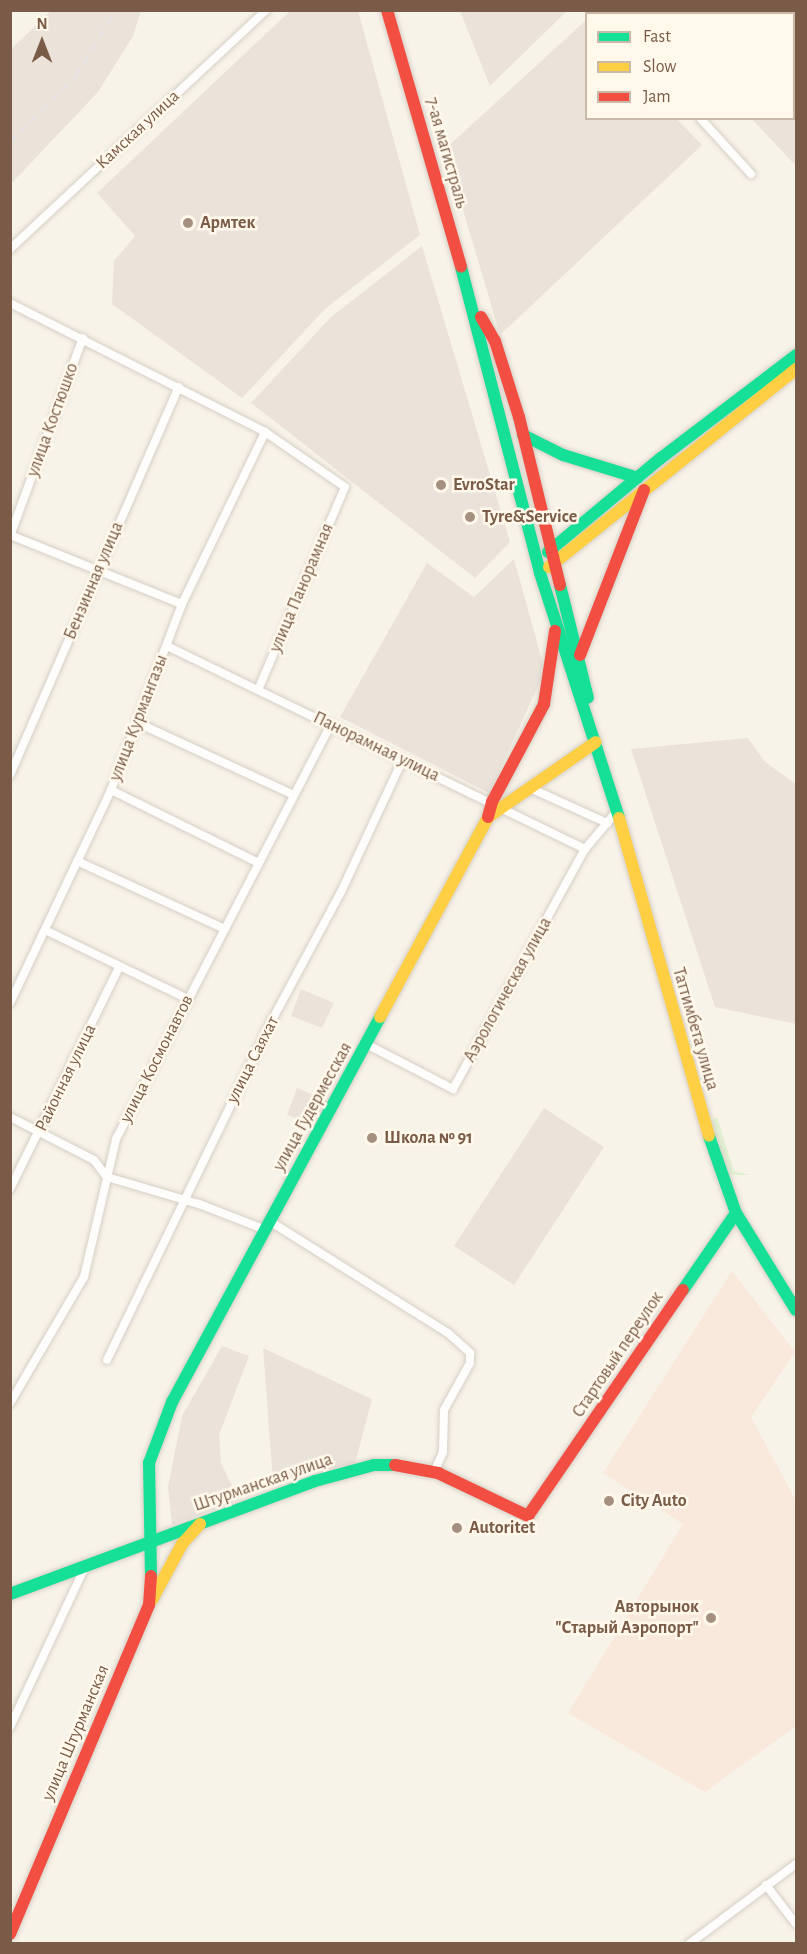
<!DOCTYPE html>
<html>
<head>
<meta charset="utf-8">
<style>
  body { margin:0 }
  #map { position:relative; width:807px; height:1954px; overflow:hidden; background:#f8f3e9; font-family:"Alegreya Sans",sans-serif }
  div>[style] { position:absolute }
  .commercial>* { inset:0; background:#f9e8dc }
  .industrial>* { inset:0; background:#ebe3da }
  .green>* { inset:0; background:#e2f0d2 }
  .roads { filter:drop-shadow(0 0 2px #d6cfc6) drop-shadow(0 0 2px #d6cfc6) }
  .street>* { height:8px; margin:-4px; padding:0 4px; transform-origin:4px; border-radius:4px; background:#fefdfc }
  .fast>* { height:12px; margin:-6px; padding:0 6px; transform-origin:6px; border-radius:6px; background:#16e098 }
  .slow>* { height:12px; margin:-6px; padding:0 6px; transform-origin:6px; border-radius:6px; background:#ffcf43 }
  .jam>* { height:12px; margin:-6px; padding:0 6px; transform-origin:6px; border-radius:6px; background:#f24e42 }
  .rail>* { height:2px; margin-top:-1px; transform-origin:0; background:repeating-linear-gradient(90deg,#e5e1e5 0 9px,transparent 0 15px) }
  .dots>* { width:16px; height:16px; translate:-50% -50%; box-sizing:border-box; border:3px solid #fff8eb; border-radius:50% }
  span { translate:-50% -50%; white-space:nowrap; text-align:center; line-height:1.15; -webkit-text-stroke:5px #fff8eb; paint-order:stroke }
  .street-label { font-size:18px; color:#795b47 }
  .poi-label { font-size:18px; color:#795b47; font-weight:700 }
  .left { translate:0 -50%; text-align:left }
  .right { translate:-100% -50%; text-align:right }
  .frame { position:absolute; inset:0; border:12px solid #795b47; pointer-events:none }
  .legend { position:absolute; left:585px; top:12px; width:210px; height:108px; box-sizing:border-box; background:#fff8eb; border:2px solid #c9b9a9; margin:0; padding:8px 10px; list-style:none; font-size:18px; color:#795b47 }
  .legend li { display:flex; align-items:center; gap:12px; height:30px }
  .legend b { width:30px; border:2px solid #c9b9a9 }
  .north { position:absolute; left:12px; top:12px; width:60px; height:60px; -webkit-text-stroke:4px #fff8eb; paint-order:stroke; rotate:0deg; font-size:16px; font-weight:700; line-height:24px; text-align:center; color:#795b47 }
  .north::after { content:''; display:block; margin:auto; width:21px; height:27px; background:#795b47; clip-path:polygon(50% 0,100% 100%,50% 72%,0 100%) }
</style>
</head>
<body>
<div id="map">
  <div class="commercial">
    <i style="clip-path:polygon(732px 1271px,795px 1352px,751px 1417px,796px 1501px,796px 1726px,705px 1792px,568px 1713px,683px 1524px,603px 1473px)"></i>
  </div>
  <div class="industrial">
    <i style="clip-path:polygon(778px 10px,796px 11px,796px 166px,752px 119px,794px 118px,794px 14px,774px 13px)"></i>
    <i style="clip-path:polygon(51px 11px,141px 11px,133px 36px,98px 92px,11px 184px,11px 49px)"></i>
    <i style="clip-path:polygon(290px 11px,358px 11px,420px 235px,325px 309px,242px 398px,112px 304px,114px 261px,135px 236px,97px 193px)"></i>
    <i style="clip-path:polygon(460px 11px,460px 10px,567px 11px,490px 86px)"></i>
    <i style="clip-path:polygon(585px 21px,586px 118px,677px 119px,702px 145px,500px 335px,445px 149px)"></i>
    <i style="clip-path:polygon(422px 246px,510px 542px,475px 578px,251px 403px,331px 317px)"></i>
    <i style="clip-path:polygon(514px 559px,545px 671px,489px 793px,340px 717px,427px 563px,474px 597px)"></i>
    <i style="clip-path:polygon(748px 738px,765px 762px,796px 784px,796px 1024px,715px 1007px,631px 749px)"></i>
    <i style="clip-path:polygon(301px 989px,334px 1003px,322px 1028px,291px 1016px)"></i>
    <i style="clip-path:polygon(297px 1088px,331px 1102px,318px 1127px,287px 1115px)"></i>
    <i style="clip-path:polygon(544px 1108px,604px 1147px,514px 1285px,454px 1246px)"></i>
    <i style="clip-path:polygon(222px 1346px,249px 1356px,219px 1435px,221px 1463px,239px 1500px,172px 1525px,168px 1487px,182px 1416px)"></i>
    <i style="clip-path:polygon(263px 1348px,372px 1399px,355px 1464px,273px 1483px)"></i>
  </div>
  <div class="green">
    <i style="clip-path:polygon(717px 1117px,734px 1171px,750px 1175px,729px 1175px,711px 1120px)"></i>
  </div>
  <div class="roads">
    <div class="street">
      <i style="left:598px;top:10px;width:5px;rotate:53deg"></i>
      <i style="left:700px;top:118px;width:76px;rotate:47.7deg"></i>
      <i style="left:10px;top:249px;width:350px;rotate:-43deg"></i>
      <i style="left:10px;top:303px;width:286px;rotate:26.8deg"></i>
      <i style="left:265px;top:432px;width:97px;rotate:34.5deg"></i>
      <i style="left:345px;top:487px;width:221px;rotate:113.2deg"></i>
      <i style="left:10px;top:535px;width:185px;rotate:21.9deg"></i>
      <i style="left:10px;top:536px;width:211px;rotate:-69.8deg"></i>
      <i style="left:167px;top:646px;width:465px;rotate:25.9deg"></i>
      <i style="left:138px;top:723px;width:172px;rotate:24.8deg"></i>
      <i style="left:10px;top:775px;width:423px;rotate:-66.5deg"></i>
      <i style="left:530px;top:788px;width:85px;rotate:24.4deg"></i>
      <i style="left:111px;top:790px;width:165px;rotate:26.3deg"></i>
      <i style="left:77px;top:861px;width:163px;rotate:24.7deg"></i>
      <i style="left:45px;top:930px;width:159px;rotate:25.8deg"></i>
      <i style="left:10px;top:1003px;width:236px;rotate:-64.6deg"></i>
      <i style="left:111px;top:790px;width:199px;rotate:-69.1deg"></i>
      <i style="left:182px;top:604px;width:191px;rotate:-64.2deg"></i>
      <i style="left:368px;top:1045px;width:96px;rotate:27.4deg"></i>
      <i style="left:453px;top:1089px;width:274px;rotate:-61.2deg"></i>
      <i style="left:585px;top:849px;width:50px;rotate:-49.9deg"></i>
      <i style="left:10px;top:1117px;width:94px;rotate:27.1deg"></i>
      <i style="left:94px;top:1160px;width:21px;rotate:53deg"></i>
      <i style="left:107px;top:1177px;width:96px;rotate:16.4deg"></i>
      <i style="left:199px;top:1204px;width:72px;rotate:21.2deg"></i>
      <i style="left:10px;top:1189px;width:247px;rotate:-63.8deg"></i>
      <i style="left:271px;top:1222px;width:209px;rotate:32.1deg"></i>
      <i style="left:448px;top:1333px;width:30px;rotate:42deg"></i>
      <i style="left:470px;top:1353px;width:10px;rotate:90deg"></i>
      <i style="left:470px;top:1363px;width:54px;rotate:119deg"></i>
      <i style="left:444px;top:1410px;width:42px;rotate:91.4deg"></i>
      <i style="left:443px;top:1452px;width:22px;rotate:114deg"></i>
      <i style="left:107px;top:1360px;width:378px;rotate:-64.1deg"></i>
      <i style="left:272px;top:1020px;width:145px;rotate:-61.7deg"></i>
      <i style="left:341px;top:892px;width:145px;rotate:-65deg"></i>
      <i style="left:10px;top:1403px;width:146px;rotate:-59.6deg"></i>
      <i style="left:84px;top:1277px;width:142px;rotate:-76.9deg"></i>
      <i style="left:116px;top:1139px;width:466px;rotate:-62.6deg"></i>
      <i style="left:10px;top:1727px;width:177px;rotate:-64.9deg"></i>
      <i style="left:766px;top:1885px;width:49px;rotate:52.4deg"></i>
      <i style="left:689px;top:1944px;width:134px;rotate:-36.8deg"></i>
    </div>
    <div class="fast">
      <i style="left:461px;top:267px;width:316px;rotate:75.5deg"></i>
      <i style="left:540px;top:573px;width:257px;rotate:72.1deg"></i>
      <i style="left:523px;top:435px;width:45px;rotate:26.6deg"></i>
      <i style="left:563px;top:455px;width:78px;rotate:17deg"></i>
      <i style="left:548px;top:552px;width:147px;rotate:-39.8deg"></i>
      <i style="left:661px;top:458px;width:170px;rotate:-37.3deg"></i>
      <i style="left:560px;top:585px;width:116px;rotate:76.1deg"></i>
      <i style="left:709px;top:1136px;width:82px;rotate:70.7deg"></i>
      <i style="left:736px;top:1213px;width:114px;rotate:58.3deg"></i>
      <i style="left:683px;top:1290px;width:93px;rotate:-55.5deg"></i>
      <i style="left:151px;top:1576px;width:113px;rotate:-91deg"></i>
      <i style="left:149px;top:1463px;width:65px;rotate:-69.3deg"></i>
      <i style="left:172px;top:1402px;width:438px;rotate:-61.6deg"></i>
      <i style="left:10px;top:1594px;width:325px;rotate:-20.3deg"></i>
      <i style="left:315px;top:1481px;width:61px;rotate:-15.2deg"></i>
      <i style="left:374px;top:1465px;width:21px"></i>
    </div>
    <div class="slow">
      <i style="left:549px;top:567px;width:317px;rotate:-38.7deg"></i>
      <i style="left:619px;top:818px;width:330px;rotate:74.2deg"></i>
      <i style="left:380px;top:1017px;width:227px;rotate:-61.6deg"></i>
      <i style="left:488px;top:817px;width:131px;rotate:-34.8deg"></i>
      <i style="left:152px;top:1600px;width:64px;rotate:-61.8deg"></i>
      <i style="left:182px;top:1544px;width:27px;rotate:-48deg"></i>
    </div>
    <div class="jam">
      <i style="left:387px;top:10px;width:267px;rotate:73.9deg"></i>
      <i style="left:481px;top:317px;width:28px;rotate:60deg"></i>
      <i style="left:495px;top:341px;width:80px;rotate:72.5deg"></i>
      <i style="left:519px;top:417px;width:173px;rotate:76.3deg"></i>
      <i style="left:580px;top:655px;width:177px;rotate:-68.8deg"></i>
      <i style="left:488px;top:817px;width:16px;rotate:-75deg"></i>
      <i style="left:492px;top:802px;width:111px;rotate:-62deg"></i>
      <i style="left:544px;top:704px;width:74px;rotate:-81.4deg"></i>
      <i style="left:395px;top:1465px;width:44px;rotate:10.5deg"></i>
      <i style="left:438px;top:1473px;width:100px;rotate:25.5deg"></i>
      <i style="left:528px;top:1516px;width:274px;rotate:-55.6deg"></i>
      <i style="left:10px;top:1934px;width:357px;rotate:-67.1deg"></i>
      <i style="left:149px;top:1605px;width:29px;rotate:-86deg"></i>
    </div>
  </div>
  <div class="rail">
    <i style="left:10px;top:143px;width:94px;rotate:-45.4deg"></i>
    <i style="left:76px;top:76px;width:77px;rotate:-58.8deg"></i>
  </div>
  <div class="dots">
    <i style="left:188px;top:223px;background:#a59080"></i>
    <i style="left:441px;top:485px;background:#a59080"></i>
    <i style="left:470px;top:517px;background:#a59080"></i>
    <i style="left:372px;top:1138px;background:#a59080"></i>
    <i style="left:609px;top:1501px;background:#a59080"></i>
    <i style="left:457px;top:1528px;background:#a59080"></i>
    <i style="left:711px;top:1618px;background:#a59080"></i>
  </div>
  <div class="street-label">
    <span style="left:138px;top:130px;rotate:-43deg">Камская улица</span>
    <span style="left:446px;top:153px;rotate:74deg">7-ая магистраль</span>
    <span style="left:53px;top:420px;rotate:-70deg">улица Костюшко</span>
    <span style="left:94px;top:581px;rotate:-67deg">Бензинная улица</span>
    <span style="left:302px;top:588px;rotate:-67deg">улица Панорамная</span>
    <span style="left:139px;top:718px;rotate:-69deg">улица Курмангазы</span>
    <span style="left:376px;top:747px;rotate:26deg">Панорамная улица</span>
    <span style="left:508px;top:990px;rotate:-61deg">Аэрологическая улица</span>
    <span style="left:695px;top:1029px;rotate:74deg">Таттимбета улица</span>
    <span style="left:157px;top:1059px;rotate:-63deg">улица Космонавтов</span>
    <span style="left:253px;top:1060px;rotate:-63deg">улица Саяхат</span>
    <span style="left:66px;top:1078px;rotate:-64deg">Районная улица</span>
    <span style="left:313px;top:1107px;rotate:-61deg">улица Гудермесская</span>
    <span style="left:618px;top:1355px;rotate:-56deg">Стартовый переулок</span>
    <span style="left:263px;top:1483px;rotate:-19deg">Штурманская улица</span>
    <span style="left:76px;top:1733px;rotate:-67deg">улица Штурманская</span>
  </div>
  <div class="poi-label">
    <span class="left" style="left:200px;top:223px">Армтек</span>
    <span class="left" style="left:453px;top:485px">EvroStar</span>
    <span class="left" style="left:482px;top:517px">Tyre&amp;Service</span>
    <span class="left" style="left:384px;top:1138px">Школа № 91</span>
    <span class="left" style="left:621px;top:1501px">City Auto</span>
    <span class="left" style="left:469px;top:1528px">Autoritet</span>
    <span class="right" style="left:699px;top:1618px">Авторынок<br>"Старый Аэропорт"</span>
  </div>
  <div class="frame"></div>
  <ul class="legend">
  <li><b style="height:8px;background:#16e098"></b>Fast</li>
  <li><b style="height:8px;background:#ffcf43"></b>Slow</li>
  <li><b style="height:8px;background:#f24e42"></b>Jam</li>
  </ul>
  <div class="north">N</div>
</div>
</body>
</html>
